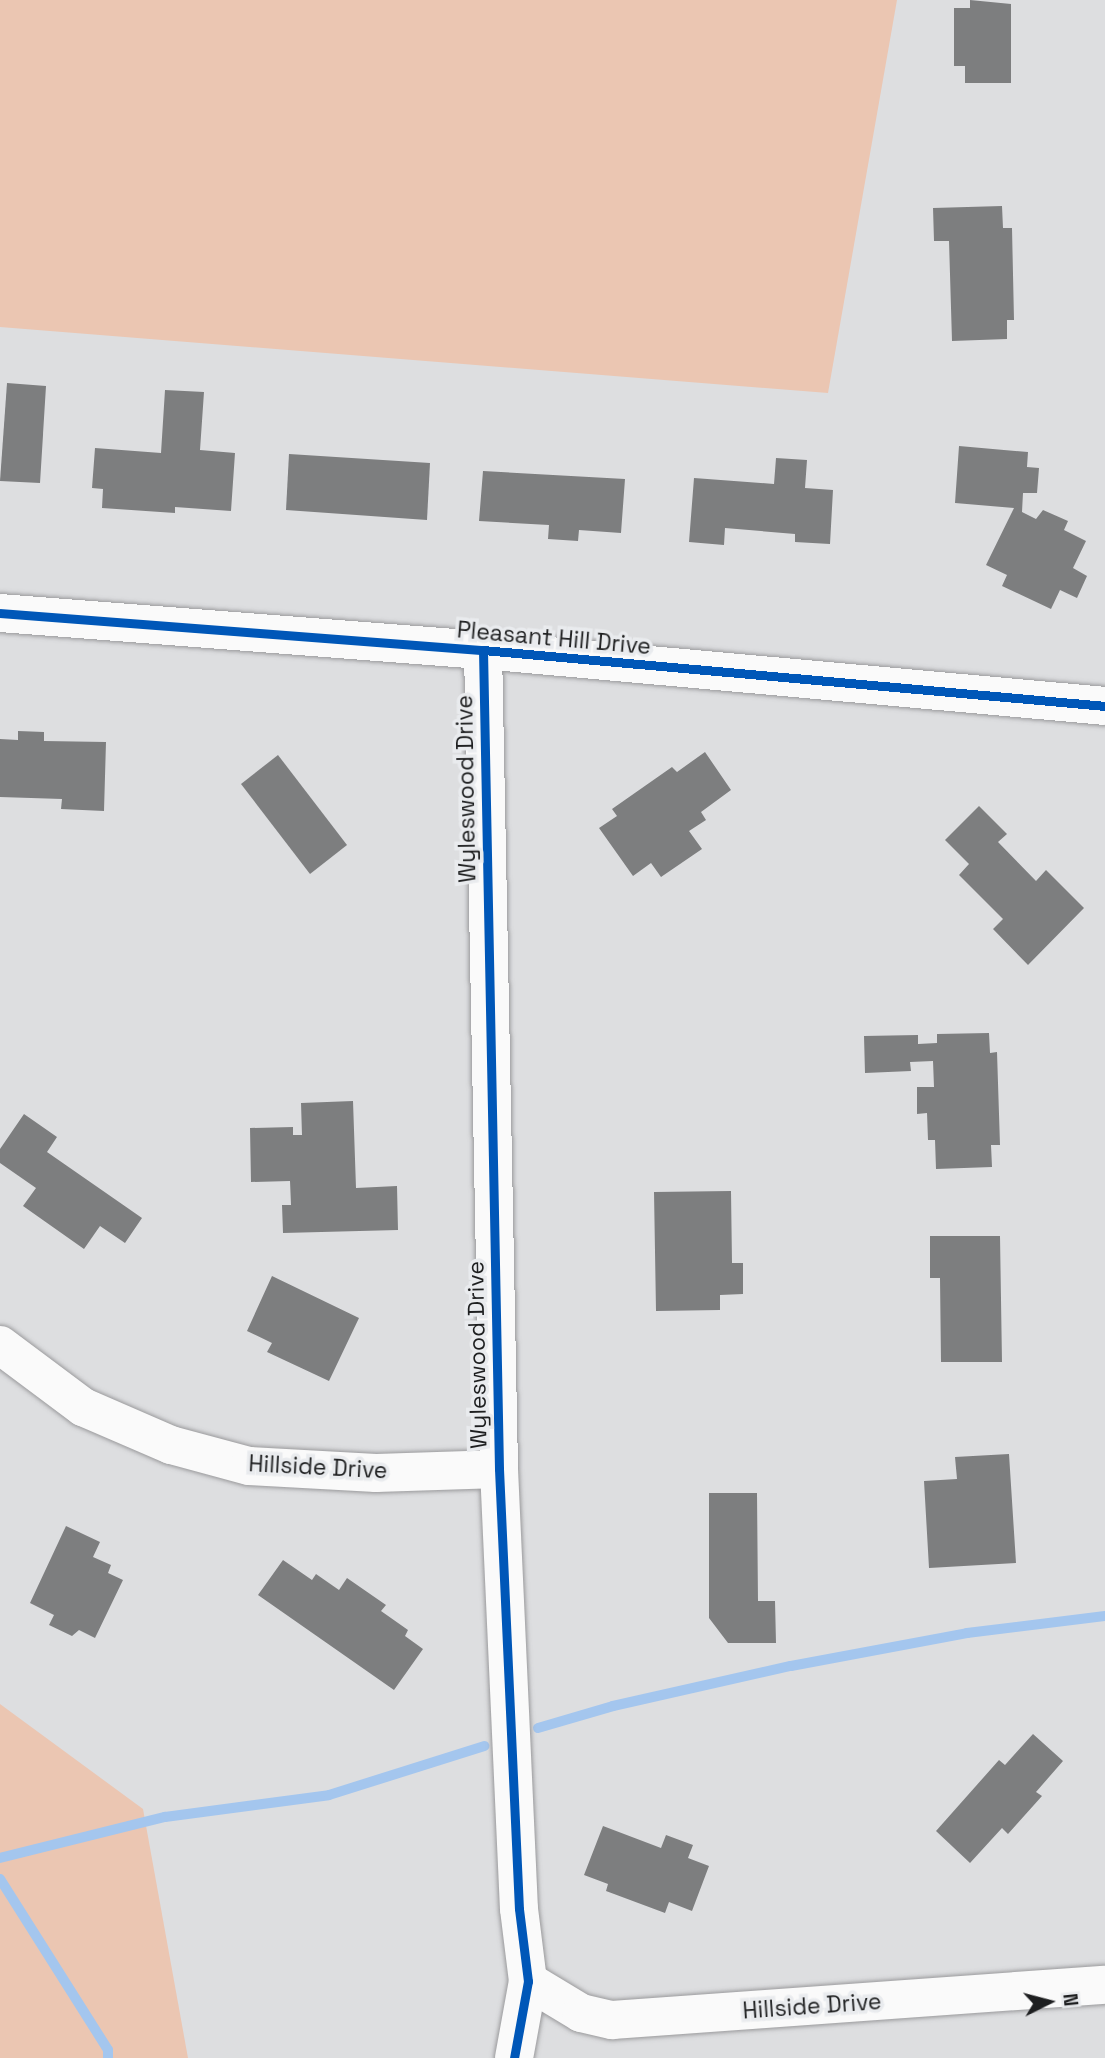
<!DOCTYPE html>
<html>
<head>
<meta charset="utf-8">
<style>
  body { margin:0 }
  #map { position:relative; width:1105px; height:2058px; overflow:hidden; background:#dddee0; font-family:"Space Grotesk",sans-serif }
  div>[style] { position:absolute }
  .green>* { inset:0; background:#ebc6b2 }
  .stream>* { height:10px; margin:-5px; padding:0 5px; transform-origin:5px; border-radius:5px; background:#a4c6ee }
  .building>* { inset:0; background:#7d7e7f }
  .roads { filter:drop-shadow(0 0 2px #9a9a9c) drop-shadow(0 0 2px #9a9a9c) }
  .minor>* { height:38px; margin:-19px; padding:0 19px; transform-origin:19px; border-radius:19px; background:#fafafa }
  .cycleway>* { height:9px; margin:-4.5px; padding:0 4.5px; transform-origin:4.5px; border-radius:4.5px; background:#0057b8 }
  span { translate:-50% -50%; white-space:nowrap; text-align:center; line-height:1.15; -webkit-text-stroke:7px #e9ebee; paint-order:stroke }
  .street-label { font-size:23px; color:#1e1f20 }
  .north { position:absolute; left:1014px; top:1967px; width:70px; height:70px; -webkit-text-stroke:5px #e9ebee; paint-order:stroke; rotate:84deg; font-size:19px; font-weight:700; line-height:28px; text-align:center; color:#1e1f20 }
  .north::after { content:''; display:block; margin:auto; width:24px; height:32px; background:#1e1f20; clip-path:polygon(50% 0,100% 100%,50% 72%,0 100%) }
</style>
</head>
<body>
<div id="map">
  <div class="green">
    <i style="clip-path:polygon(0 0,897px 0,828px 393px,0 327px)"></i>
    <i style="clip-path:polygon(0 1704px,143px 1809px,188px 2058px,0 2058px)"></i>
  </div>
  <div class="stream">
    <i style="left:538px;top:1728px;width:78px;rotate:-16.3deg"></i>
    <i style="left:613px;top:1706px;width:182px;rotate:-12.7deg"></i>
    <i style="left:791px;top:1666px;width:179px;rotate:-10.6deg"></i>
    <i style="left:967px;top:1633px;width:139px;rotate:-7deg"></i>
    <i style="left:0;top:1858px;width:170px;rotate:-14deg"></i>
    <i style="left:165px;top:1817px;width:165px;rotate:-7.6deg"></i>
    <i style="left:329px;top:1795px;width:163px;rotate:-17.5deg"></i>
    <i style="left:0;top:1879px;width:202px;rotate:57.7deg"></i>
    <i style="left:108px;top:2050px;width:8px;rotate:90deg"></i>
  </div>
  <div class="building">
    <i style="clip-path:polygon(970px 0,1011px 4px,1011px 83px,965px 83px,965px 66px,954px 66px,954px 8px,970px 8px)"></i>
    <i style="clip-path:polygon(1002px 206px,1003px 228px,1012px 228px,1014px 320px,1007px 320px,1007px 339px,952px 341px,949px 241px,934px 241px,933px 208px)"></i>
    <i style="clip-path:polygon(7px 383px,46px 386px,40px 483px,0 481px)"></i>
    <i style="clip-path:polygon(165px 390px,204px 392px,200px 450px,235px 453px,231px 511px,175px 507px,175px 513px,102px 508px,103px 489px,92px 488px,95px 448px,161px 453px)"></i>
    <i style="clip-path:polygon(959px 446px,1028px 452px,1027px 467px,1039px 468px,1037px 493px,1023px 493px,1022px 512px,1036px 519px,1043px 510px,1068px 521px,1064px 530px,1086px 541px,1073px 568px,1087px 576px,1077px 598px,1060px 590px,1051px 609px,1002px 586px,1007px 575px,986px 565px,1014px 508px,955px 503px)"></i>
    <i style="clip-path:polygon(289px 454px,430px 463px,427px 520px,286px 510px)"></i>
    <i style="clip-path:polygon(776px 458px,807px 460px,805px 488px,833px 490px,830px 544px,795px 542px,795px 534px,725px 528px,724px 545px,689px 542px,694px 478px,774px 484px)"></i>
    <i style="clip-path:polygon(483px 471px,625px 479px,621px 533px,579px 530px,578px 541px,548px 539px,549px 525px,479px 521px)"></i>
    <i style="clip-path:polygon(18px 731px,44px 732px,44px 741px,106px 742px,104px 811px,61px 809px,62px 799px,0 797px,0 739px,18px 740px)"></i>
    <i style="clip-path:polygon(705px 752px,731px 790px,701px 812px,706px 820px,689px 831px,702px 849px,661px 877px,651px 863px,633px 876px,599px 828px,617px 816px,612px 809px,672px 767px,677px 772px)"></i>
    <i style="clip-path:polygon(278px 755px,347px 845px,310px 874px,241px 784px)"></i>
    <i style="clip-path:polygon(979px 806px,1007px 834px,998px 842px,1036px 881px,1046px 870px,1084px 908px,1028px 965px,993px 929px,1003px 919px,959px 875px,969px 864px,945px 840px)"></i>
    <i style="clip-path:polygon(989px 1033px,990px 1053px,997px 1052px,1000px 1145px,991px 1145px,992px 1167px,936px 1169px,935px 1140px,928px 1140px,927px 1113px,917px 1114px,917px 1087px,934px 1087px,933px 1061px,910px 1062px,911px 1071px,865px 1073px,864px 1036px,918px 1035px,918px 1044px,937px 1043px,937px 1034px)"></i>
    <i style="clip-path:polygon(353px 1101px,356px 1188px,397px 1186px,398px 1230px,283px 1233px,282px 1205px,291px 1205px,290px 1181px,251px 1182px,250px 1128px,293px 1127px,293px 1135px,302px 1135px,301px 1103px)"></i>
    <i style="clip-path:polygon(24px 1114px,57px 1137px,47px 1152px,142px 1218px,125px 1243px,100px 1226px,84px 1249px,23px 1206px,36px 1188px,0 1163px,0 1149px)"></i>
    <i style="clip-path:polygon(731px 1191px,732px 1263px,743px 1263px,743px 1294px,720px 1295px,720px 1310px,656px 1311px,654px 1192px)"></i>
    <i style="clip-path:polygon(930px 1236px,1000px 1236px,1002px 1362px,941px 1362px,940px 1278px,930px 1278px)"></i>
    <i style="clip-path:polygon(272px 1276px,359px 1318px,329px 1381px,267px 1352px,272px 1343px,247px 1331px)"></i>
    <i style="clip-path:polygon(1009px 1454px,1016px 1563px,929px 1568px,924px 1481px,957px 1479px,955px 1457px)"></i>
    <i style="clip-path:polygon(709px 1493px,757px 1493px,758px 1601px,775px 1601px,776px 1643px,728px 1643px,709px 1618px)"></i>
    <i style="clip-path:polygon(66px 1526px,100px 1542px,93px 1557px,111px 1565px,108px 1573px,123px 1580px,95px 1638px,79px 1630px,72px 1636px,49px 1625px,54px 1615px,30px 1603px)"></i>
    <i style="clip-path:polygon(283px 1560px,312px 1580px,316px 1574px,339px 1590px,347px 1578px,386px 1605px,381px 1611px,408px 1630px,405px 1636px,423px 1649px,394px 1690px,258px 1595px)"></i>
    <i style="clip-path:polygon(1033px 1734px,1063px 1761px,1036px 1792px,1042px 1796px,1008px 1834px,1002px 1828px,970px 1863px,936px 1831px,999px 1760px,1005px 1765px)"></i>
    <i style="clip-path:polygon(603px 1826px,661px 1848px,666px 1835px,693px 1845px,688px 1858px,709px 1866px,692px 1911px,669px 1902px,665px 1913px,606px 1891px,608px 1884px,584px 1875px)"></i>
  </div>
  <div class="roads">
    <div class="minor">
      <i style="left:0;top:613px;width:484px;rotate:4.4deg"></i>
      <i style="left:483px;top:650px;width:625px;rotate:5.14deg"></i>
      <i style="left:483px;top:650px;width:819px;rotate:88.88deg"></i>
      <i style="left:499px;top:1469px;width:440px;rotate:87.4deg"></i>
      <i style="left:519px;top:1909px;width:73px;rotate:82.9deg"></i>
      <i style="left:528px;top:1981px;width:78px;rotate:100.3deg"></i>
      <i style="left:0;top:1345px;width:104px;rotate:36.8deg"></i>
      <i style="left:83px;top:1407px;width:96px;rotate:23.4deg"></i>
      <i style="left:171px;top:1445px;width:81px;rotate:15.1deg"></i>
      <i style="left:249px;top:1466px;width:127px;rotate:3.2deg"></i>
      <i style="left:376px;top:1473px;width:123px;rotate:-1.9deg"></i>
      <i style="left:528px;top:1981px;width:62px;rotate:31.1deg"></i>
      <i style="left:581px;top:2013px;width:32px;rotate:13deg"></i>
      <i style="left:612px;top:2020px;width:494px;rotate:-4.1deg"></i>
    </div>
  </div>
  <div class="cycleway">
    <i style="left:0;top:613px;width:484px;rotate:4.4deg"></i>
    <i style="left:483px;top:650px;width:625px;rotate:5.14deg"></i>
    <i style="left:483px;top:650px;width:819px;rotate:88.88deg"></i>
    <i style="left:499px;top:1469px;width:440px;rotate:87.4deg"></i>
    <i style="left:519px;top:1909px;width:73px;rotate:82.9deg"></i>
    <i style="left:528px;top:1981px;width:78px;rotate:100.3deg"></i>
  </div>
  <div class="street-label">
    <span style="left:554px;top:638px;rotate:5deg">Pleasant Hill Drive</span>
    <span style="left:466px;top:789px;rotate:-91deg">Wyleswood Drive</span>
    <span style="left:477px;top:1355px;rotate:-91deg">Wyleswood Drive</span>
    <span style="left:318px;top:1467px;rotate:3deg">Hillside Drive</span>
    <span style="left:812px;top:2006px;rotate:-4deg">Hillside Drive</span>
  </div>
  <div class="north">N</div>
</div>
</body>
</html>
